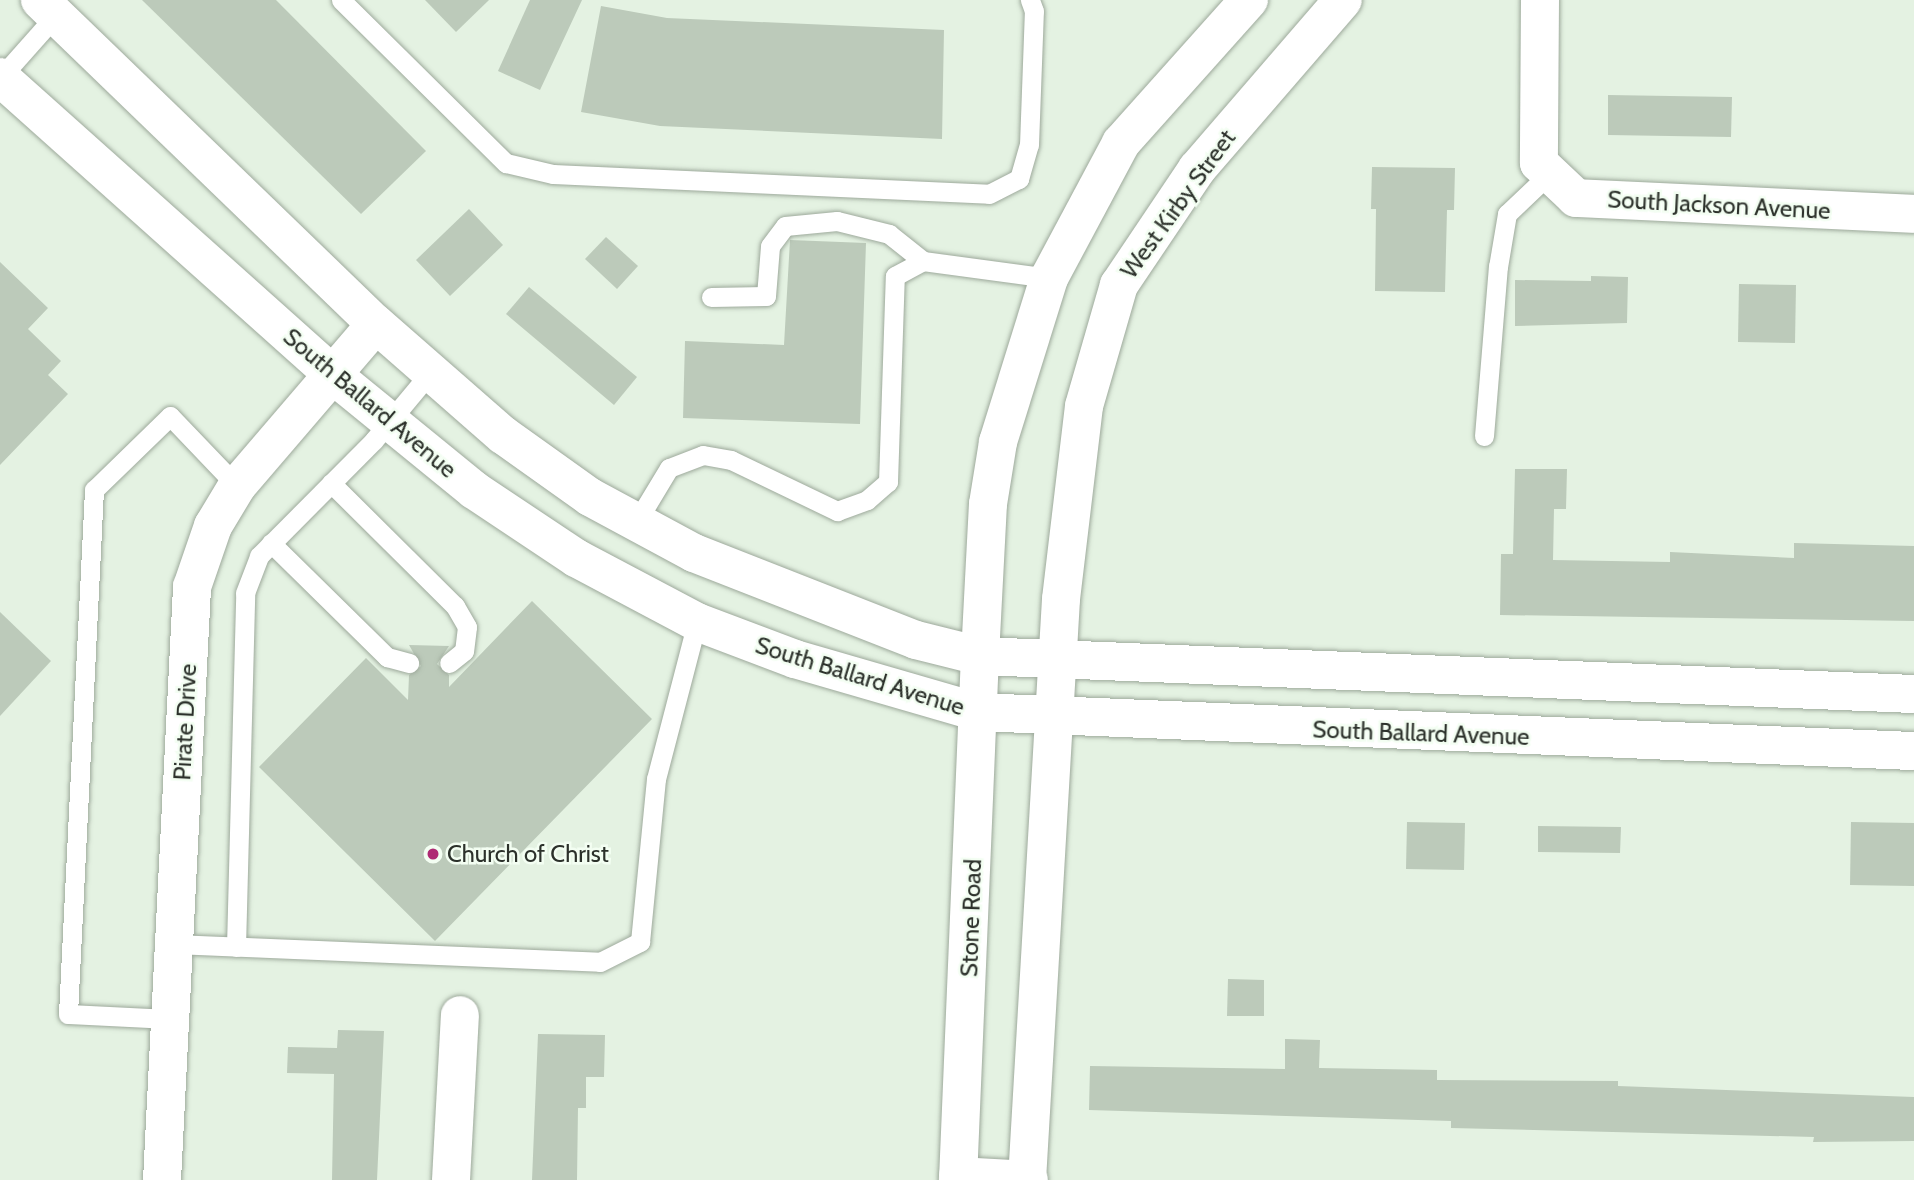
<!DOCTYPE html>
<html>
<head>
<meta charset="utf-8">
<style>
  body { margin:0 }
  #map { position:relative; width:1914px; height:1180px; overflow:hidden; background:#e4f2e2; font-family:Cabin,sans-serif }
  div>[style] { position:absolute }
  .building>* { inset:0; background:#bccaba }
  .roads { filter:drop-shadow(0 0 2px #9da99b) drop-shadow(0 0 2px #9da99b) }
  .service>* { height:19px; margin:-9.5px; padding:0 9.5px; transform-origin:9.5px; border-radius:9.5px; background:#fff }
  .minor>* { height:38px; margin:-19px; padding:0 19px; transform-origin:19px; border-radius:19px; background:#fff }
  .secondary>* { height:38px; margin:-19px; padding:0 19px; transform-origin:19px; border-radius:19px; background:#fff }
  .dots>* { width:19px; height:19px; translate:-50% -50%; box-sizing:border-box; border:4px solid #f3fef2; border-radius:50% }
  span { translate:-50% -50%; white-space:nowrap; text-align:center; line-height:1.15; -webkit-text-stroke:5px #f3fef2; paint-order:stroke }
  .street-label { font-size:24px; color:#2c312b }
  .poi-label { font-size:24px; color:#2c312b }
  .left { translate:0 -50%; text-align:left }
</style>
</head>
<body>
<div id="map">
  <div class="building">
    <i style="clip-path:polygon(142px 0,276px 0,426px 151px,361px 214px)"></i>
    <i style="clip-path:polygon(425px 0,489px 0,456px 32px)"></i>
    <i style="clip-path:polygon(530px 0,582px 0,540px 90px,498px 71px)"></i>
    <i style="clip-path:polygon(601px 6px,667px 18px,944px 30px,942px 139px,660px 126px,581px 112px)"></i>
    <i style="clip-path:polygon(1608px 95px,1732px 97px,1731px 137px,1608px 135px)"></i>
    <i style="clip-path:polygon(1372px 167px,1455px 168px,1454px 210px,1447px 210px,1445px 292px,1375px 291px,1376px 209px,1371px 209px)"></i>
    <i style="clip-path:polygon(469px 209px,503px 245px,450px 296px,416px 260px)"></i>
    <i style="clip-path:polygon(606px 237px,638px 266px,617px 289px,585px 259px)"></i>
    <i style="clip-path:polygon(790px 240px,866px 243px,860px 424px,683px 418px,685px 341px,784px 345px)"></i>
    <i style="clip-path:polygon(0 262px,48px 308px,28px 329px,61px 361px,48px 375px,68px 394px,0 465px)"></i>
    <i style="clip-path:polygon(1591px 276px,1628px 277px,1627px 323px,1515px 326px,1515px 280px,1591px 281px)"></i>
    <i style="clip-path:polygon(1739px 284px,1796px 285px,1795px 343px,1738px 342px)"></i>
    <i style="clip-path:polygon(529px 287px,637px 377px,614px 405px,506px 314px)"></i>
    <i style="clip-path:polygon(1515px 469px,1567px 469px,1566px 509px,1554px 509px,1553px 560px,1670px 562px,1670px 552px,1794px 558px,1794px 543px,1914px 546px,1914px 621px,1500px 615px,1501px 554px,1513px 554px)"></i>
    <i style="clip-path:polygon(532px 601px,652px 719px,435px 941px,259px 767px,366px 658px,408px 700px,409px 675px,421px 666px,409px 645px,449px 646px,437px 664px,449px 675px,449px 687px)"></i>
    <i style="clip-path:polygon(0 612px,51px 661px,0 716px)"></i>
    <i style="clip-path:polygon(1407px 822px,1465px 823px,1464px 870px,1406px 869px)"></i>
    <i style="clip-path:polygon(1851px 822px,1914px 823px,1914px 886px,1850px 885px)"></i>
    <i style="clip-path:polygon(1538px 826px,1621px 827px,1620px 853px,1538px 852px)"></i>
    <i style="clip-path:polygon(1228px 979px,1264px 980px,1264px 1016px,1227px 1016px)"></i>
    <i style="clip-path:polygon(338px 1030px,384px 1031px,377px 1180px,332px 1180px,334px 1074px,287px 1073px,288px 1047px,337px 1048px)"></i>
    <i style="clip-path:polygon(538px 1034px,605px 1035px,604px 1077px,586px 1077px,586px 1108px,578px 1108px,577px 1180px,532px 1180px)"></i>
    <i style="clip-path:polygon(1285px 1039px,1320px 1040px,1319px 1068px,1437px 1070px,1437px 1080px,1618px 1081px,1618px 1086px,1914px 1097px,1914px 1141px,1813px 1142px,1814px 1137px,1451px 1128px,1451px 1121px,1089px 1110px,1090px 1066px,1285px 1069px)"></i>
  </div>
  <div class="roads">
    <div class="service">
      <i style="left:341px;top:0;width:232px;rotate:44.7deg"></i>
      <i style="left:506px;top:163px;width:48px;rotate:13.2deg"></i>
      <i style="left:553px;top:174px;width:436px;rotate:2.6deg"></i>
      <i style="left:989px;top:194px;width:34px;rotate:-27deg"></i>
      <i style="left:1019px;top:179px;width:35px;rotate:-74deg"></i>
      <i style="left:1029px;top:145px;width:134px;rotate:-87.9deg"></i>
      <i style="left:1034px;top:11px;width:12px;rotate:-110deg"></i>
      <i style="left:0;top:78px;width:84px;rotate:-48.4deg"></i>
      <i style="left:711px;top:297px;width:55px;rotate:-1deg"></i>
      <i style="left:766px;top:296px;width:50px;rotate:-85.4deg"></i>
      <i style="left:770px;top:246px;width:25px;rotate:-53deg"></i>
      <i style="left:785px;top:226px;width:52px;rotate:-5.5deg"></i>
      <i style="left:837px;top:221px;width:54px;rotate:14deg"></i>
      <i style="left:889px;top:234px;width:43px;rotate:38.5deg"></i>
      <i style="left:1484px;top:436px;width:170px;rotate:-85.3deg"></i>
      <i style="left:1498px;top:267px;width:54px;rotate:-80.4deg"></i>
      <i style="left:1507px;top:214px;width:59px;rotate:-43.6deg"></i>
      <i style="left:331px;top:483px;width:175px;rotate:44.8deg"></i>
      <i style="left:455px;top:606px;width:24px;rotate:60deg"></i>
      <i style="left:467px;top:627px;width:24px;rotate:97deg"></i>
      <i style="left:464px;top:651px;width:19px;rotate:141deg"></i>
      <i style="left:637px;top:521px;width:62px;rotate:-58.9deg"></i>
      <i style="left:669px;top:468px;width:36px;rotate:-21deg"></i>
      <i style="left:703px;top:455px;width:28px;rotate:10deg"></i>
      <i style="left:731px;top:460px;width:118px;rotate:25.7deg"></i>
      <i style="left:837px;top:511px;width:32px;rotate:-20deg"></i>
      <i style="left:867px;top:500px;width:28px;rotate:-41deg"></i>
      <i style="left:888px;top:482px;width:206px;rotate:-88.1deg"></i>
      <i style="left:895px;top:276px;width:32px;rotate:-28deg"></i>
      <i style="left:923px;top:261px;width:127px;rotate:7.7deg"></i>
      <i style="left:271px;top:543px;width:163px;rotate:44.5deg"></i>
      <i style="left:387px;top:657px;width:23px;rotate:15deg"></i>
      <i style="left:174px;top:944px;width:426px;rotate:2.4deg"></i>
      <i style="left:600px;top:962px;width:45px;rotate:-26.6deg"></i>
      <i style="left:640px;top:942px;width:164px;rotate:-84.4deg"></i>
      <i style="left:656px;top:779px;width:162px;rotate:-75.4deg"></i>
      <i style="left:236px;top:947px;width:354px;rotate:-88.5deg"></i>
      <i style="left:245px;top:593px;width:40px;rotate:-69deg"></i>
      <i style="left:259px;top:556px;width:163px;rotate:-45.2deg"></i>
      <i style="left:374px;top:440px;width:86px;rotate:-50.2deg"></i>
      <i style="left:170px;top:1019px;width:102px;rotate:-177.2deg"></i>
      <i style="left:68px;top:1014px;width:525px;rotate:-87.16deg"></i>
      <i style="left:94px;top:490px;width:106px;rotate:-44.2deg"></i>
      <i style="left:170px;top:416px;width:97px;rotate:46.3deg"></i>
    </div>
    <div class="minor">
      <i style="left:1540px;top:0;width:163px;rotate:90.4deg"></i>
      <i style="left:1539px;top:163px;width:51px;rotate:43.4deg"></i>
      <i style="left:1576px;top:198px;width:338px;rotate:2.7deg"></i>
      <i style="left:958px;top:1176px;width:71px;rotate:3.2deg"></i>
      <i style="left:162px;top:1180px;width:594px;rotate:-87.1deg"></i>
      <i style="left:192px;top:587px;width:65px;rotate:-71deg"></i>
      <i style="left:213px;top:526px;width:47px;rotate:-59deg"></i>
      <i style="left:237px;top:486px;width:213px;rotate:-49.4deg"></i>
      <i style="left:451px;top:1180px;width:165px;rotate:-86.9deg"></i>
    </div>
    <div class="secondary">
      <i style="left:40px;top:0;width:467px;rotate:44deg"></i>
      <i style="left:376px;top:324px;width:169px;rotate:41.2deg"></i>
      <i style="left:503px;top:435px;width:107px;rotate:35.5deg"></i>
      <i style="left:590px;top:497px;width:118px;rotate:28.3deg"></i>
      <i style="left:694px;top:553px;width:238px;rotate:21.4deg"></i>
      <i style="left:916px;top:640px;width:66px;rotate:14deg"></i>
      <i style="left:980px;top:656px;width:935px;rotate:2.33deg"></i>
      <i style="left:0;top:77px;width:447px;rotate:41.8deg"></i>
      <i style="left:333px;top:375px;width:182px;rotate:39.2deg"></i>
      <i style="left:474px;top:490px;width:123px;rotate:33.7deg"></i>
      <i style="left:576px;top:558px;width:137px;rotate:27.9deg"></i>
      <i style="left:697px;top:622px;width:105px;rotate:20.7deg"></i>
      <i style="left:795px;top:659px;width:191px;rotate:16.2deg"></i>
      <i style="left:978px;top:712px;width:937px;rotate:2.39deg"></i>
      <i style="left:958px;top:1180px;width:524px;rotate:-87.6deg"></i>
      <i style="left:980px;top:656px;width:152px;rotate:-87deg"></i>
      <i style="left:988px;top:504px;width:63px;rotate:-80.8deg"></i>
      <i style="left:998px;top:442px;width:172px;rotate:-72.7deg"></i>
      <i style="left:1049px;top:278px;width:153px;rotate:-61.9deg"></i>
      <i style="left:1121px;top:143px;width:192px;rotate:-48.2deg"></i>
      <i style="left:1027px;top:1180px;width:582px;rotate:-86.65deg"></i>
      <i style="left:1061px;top:599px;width:194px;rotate:-83.2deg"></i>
      <i style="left:1084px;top:406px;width:126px;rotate:-73.9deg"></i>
      <i style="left:1119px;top:285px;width:140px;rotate:-56.1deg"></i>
      <i style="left:1197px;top:169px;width:223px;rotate:-49.2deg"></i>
    </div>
  </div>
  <div class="dots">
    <i style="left:433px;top:854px;background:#ae2a73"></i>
  </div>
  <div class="street-label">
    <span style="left:1178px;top:204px;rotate:-54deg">West Kirby Street</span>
    <span style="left:1719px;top:205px;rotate:3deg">South Jackson Avenue</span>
    <span style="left:370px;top:403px;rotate:40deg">South Ballard Avenue</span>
    <span style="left:860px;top:676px;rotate:17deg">South Ballard Avenue</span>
    <span style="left:185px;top:722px;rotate:-87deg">Pirate Drive</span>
    <span style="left:1421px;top:733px;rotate:2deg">South Ballard Avenue</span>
    <span style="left:971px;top:918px;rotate:-88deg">Stone Road</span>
  </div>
  <div class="poi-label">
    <span class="left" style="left:447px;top:854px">Church of Christ</span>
  </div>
</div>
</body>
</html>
